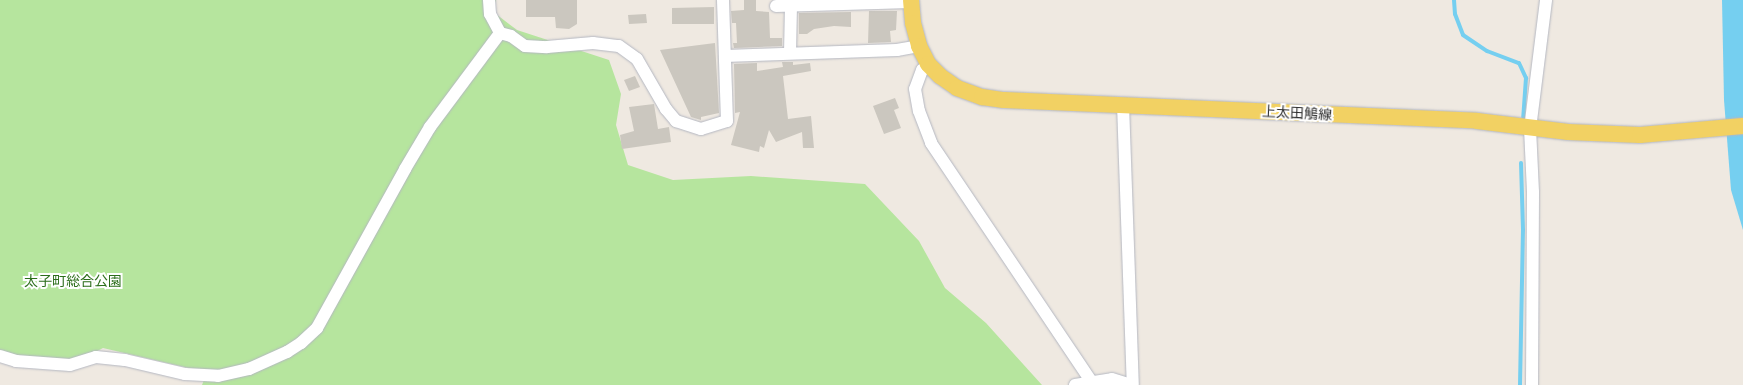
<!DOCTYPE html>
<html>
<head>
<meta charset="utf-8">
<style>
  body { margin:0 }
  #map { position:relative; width:1743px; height:385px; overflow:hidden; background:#efe9e1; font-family:"PT Sans","Noto Sans JP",sans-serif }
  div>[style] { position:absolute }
  .green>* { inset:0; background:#b6e59e }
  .water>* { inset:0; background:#75cff0 }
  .stream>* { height:4px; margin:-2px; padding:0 2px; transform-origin:2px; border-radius:2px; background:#75cff0 }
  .building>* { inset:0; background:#cbc7bf }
  .roads { filter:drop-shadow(0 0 1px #b4b7c1) drop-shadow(0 0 1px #b4b7c1) }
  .minor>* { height:12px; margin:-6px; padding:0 6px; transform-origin:6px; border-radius:6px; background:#fff }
  .major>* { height:16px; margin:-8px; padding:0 8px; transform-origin:8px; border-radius:8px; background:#f2d163 }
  span { translate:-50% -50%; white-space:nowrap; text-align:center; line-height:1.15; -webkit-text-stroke:4px #fff; paint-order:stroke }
  .street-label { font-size:14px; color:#2e2e2e }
  .park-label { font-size:14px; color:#2c6e1b }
</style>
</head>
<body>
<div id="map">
  <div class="green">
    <i style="clip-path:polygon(0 0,496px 0,492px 11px,517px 30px,609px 60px,621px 94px,616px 125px,628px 165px,673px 180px,751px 176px,865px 184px,919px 241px,945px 288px,986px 323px,1042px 385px,202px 385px,206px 375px,193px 369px,103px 348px,70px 365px,0 355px)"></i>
  </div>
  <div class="water">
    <i style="clip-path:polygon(1722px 0,1743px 0,1743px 230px,1731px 190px,1724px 100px)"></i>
  </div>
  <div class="stream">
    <i style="left:1454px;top:0;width:14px;rotate:86deg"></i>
    <i style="left:1455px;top:14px;width:22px;rotate:69deg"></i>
    <i style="left:1463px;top:35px;width:29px;rotate:34deg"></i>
    <i style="left:1487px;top:51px;width:34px;rotate:21deg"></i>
    <i style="left:1519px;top:63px;width:17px;rotate:65deg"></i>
    <i style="left:1526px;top:78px;width:39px;rotate:94deg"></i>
    <i style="left:1520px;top:385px;width:155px;rotate:-88.9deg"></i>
    <i style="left:1523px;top:230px;width:67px;rotate:-91.7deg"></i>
  </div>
  <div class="building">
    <i style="clip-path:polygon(526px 0,577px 0,577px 24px,569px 29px,556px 28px,555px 17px,526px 17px)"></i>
    <i style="clip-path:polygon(744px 0,756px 0,756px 11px,769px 12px,770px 38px,782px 38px,782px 46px,734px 48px,733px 43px,737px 43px,736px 23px,732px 23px,731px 11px,744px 10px)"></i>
    <i style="clip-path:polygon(714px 7px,714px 24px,672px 24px,672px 8px)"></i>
    <i style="clip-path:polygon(869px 11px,897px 11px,896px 30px,890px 31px,891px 42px,868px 43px)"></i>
    <i style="clip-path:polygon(851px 12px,851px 27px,834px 26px,814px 29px,807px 34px,799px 34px,799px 13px)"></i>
    <i style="clip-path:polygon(646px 14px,647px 23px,629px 24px,628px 15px)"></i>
    <i style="clip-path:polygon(715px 43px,719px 113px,701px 117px,701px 120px,691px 117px,660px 50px)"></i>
    <i style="clip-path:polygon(782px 62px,793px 62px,793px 65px,810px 63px,811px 71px,783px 76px,788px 119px,811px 116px,814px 148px,803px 148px,802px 132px,776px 142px,769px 130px,764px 148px,760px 146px,759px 152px,731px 145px,740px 112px,735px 113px,734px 64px,757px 63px,757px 71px,783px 67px)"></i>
    <i style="clip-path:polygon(635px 76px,640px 87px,629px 91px,624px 80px)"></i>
    <i style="clip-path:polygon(895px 98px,899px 108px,894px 110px,901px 128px,884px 134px,873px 106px)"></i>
    <i style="clip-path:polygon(654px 104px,658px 129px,669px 127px,671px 142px,622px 149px,620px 135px,634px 131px,629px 107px)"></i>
  </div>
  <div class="roads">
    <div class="minor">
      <i style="left:489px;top:0;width:14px;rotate:86deg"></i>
      <i style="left:490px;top:14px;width:21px;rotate:62deg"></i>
      <i style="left:776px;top:6px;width:135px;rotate:-1.7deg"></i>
      <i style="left:500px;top:33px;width:11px;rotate:15deg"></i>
      <i style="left:511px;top:36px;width:17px;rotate:36deg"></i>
      <i style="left:525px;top:46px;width:22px;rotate:3deg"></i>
      <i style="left:547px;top:47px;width:46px;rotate:-5deg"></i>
      <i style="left:593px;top:43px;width:26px;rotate:7deg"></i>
      <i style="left:619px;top:46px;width:22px;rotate:36deg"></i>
      <i style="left:637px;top:59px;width:58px;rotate:59.9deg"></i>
      <i style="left:666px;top:109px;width:16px;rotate:50deg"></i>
      <i style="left:676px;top:121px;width:26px;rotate:18deg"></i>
      <i style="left:701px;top:129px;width:27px;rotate:-17deg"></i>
      <i style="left:727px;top:121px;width:121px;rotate:-91.9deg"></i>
      <i style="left:790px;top:53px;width:47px;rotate:-88.8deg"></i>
      <i style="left:725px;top:56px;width:172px;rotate:-2deg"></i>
      <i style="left:897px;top:50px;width:22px;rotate:-10deg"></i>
      <i style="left:928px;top:64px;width:8px;rotate:135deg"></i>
      <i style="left:922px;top:70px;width:20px;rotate:110deg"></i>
      <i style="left:915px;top:89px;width:22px;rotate:80deg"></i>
      <i style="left:919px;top:111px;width:34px;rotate:69deg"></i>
      <i style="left:931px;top:143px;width:287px;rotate:56.1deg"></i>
      <i style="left:1123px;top:104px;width:281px;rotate:88deg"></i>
      <i style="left:0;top:356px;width:17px;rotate:17deg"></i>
      <i style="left:16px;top:361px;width:54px;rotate:4.2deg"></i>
      <i style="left:70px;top:365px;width:27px;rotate:-17deg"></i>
      <i style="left:96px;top:357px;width:29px;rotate:6deg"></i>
      <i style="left:125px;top:360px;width:62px;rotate:13.1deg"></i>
      <i style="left:185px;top:374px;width:33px;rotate:3deg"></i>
      <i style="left:218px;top:376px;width:32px;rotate:-13deg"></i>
      <i style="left:249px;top:369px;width:42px;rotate:-24.1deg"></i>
      <i style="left:287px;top:352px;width:17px;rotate:-33deg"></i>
      <i style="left:301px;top:343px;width:22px;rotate:-43deg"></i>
      <i style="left:317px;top:328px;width:182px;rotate:-61deg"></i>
      <i style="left:405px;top:169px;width:49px;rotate:-59.2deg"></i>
      <i style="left:430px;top:127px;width:117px;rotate:-53.3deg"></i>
      <i style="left:1075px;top:385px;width:37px;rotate:-9deg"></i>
      <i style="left:1112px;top:379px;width:21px;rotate:17deg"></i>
      <i style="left:1532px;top:385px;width:193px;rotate:-89.7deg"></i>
      <i style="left:1533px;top:192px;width:63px;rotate:-92.7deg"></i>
      <i style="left:1530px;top:129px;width:130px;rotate:-82.9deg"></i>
    </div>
    <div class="major">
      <i style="left:911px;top:0;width:23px;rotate:85deg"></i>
      <i style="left:913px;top:23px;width:24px;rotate:75deg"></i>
      <i style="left:919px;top:46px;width:20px;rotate:63deg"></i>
      <i style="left:928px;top:64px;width:17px;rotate:45deg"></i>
      <i style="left:940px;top:76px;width:21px;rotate:35deg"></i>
      <i style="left:957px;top:88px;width:27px;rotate:20deg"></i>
      <i style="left:982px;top:97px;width:22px;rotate:8deg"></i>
      <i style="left:1004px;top:100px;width:473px;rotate:2.5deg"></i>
      <i style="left:1477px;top:121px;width:92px;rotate:6.9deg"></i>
      <i style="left:1568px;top:132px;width:72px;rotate:2.4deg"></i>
      <i style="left:1640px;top:135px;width:103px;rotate:-5deg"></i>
    </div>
  </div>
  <div class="street-label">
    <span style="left:1297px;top:113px;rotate:3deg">上太田鵤線</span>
  </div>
  <div class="park-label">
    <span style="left:73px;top:281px">太子町総合公園</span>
  </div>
</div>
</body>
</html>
